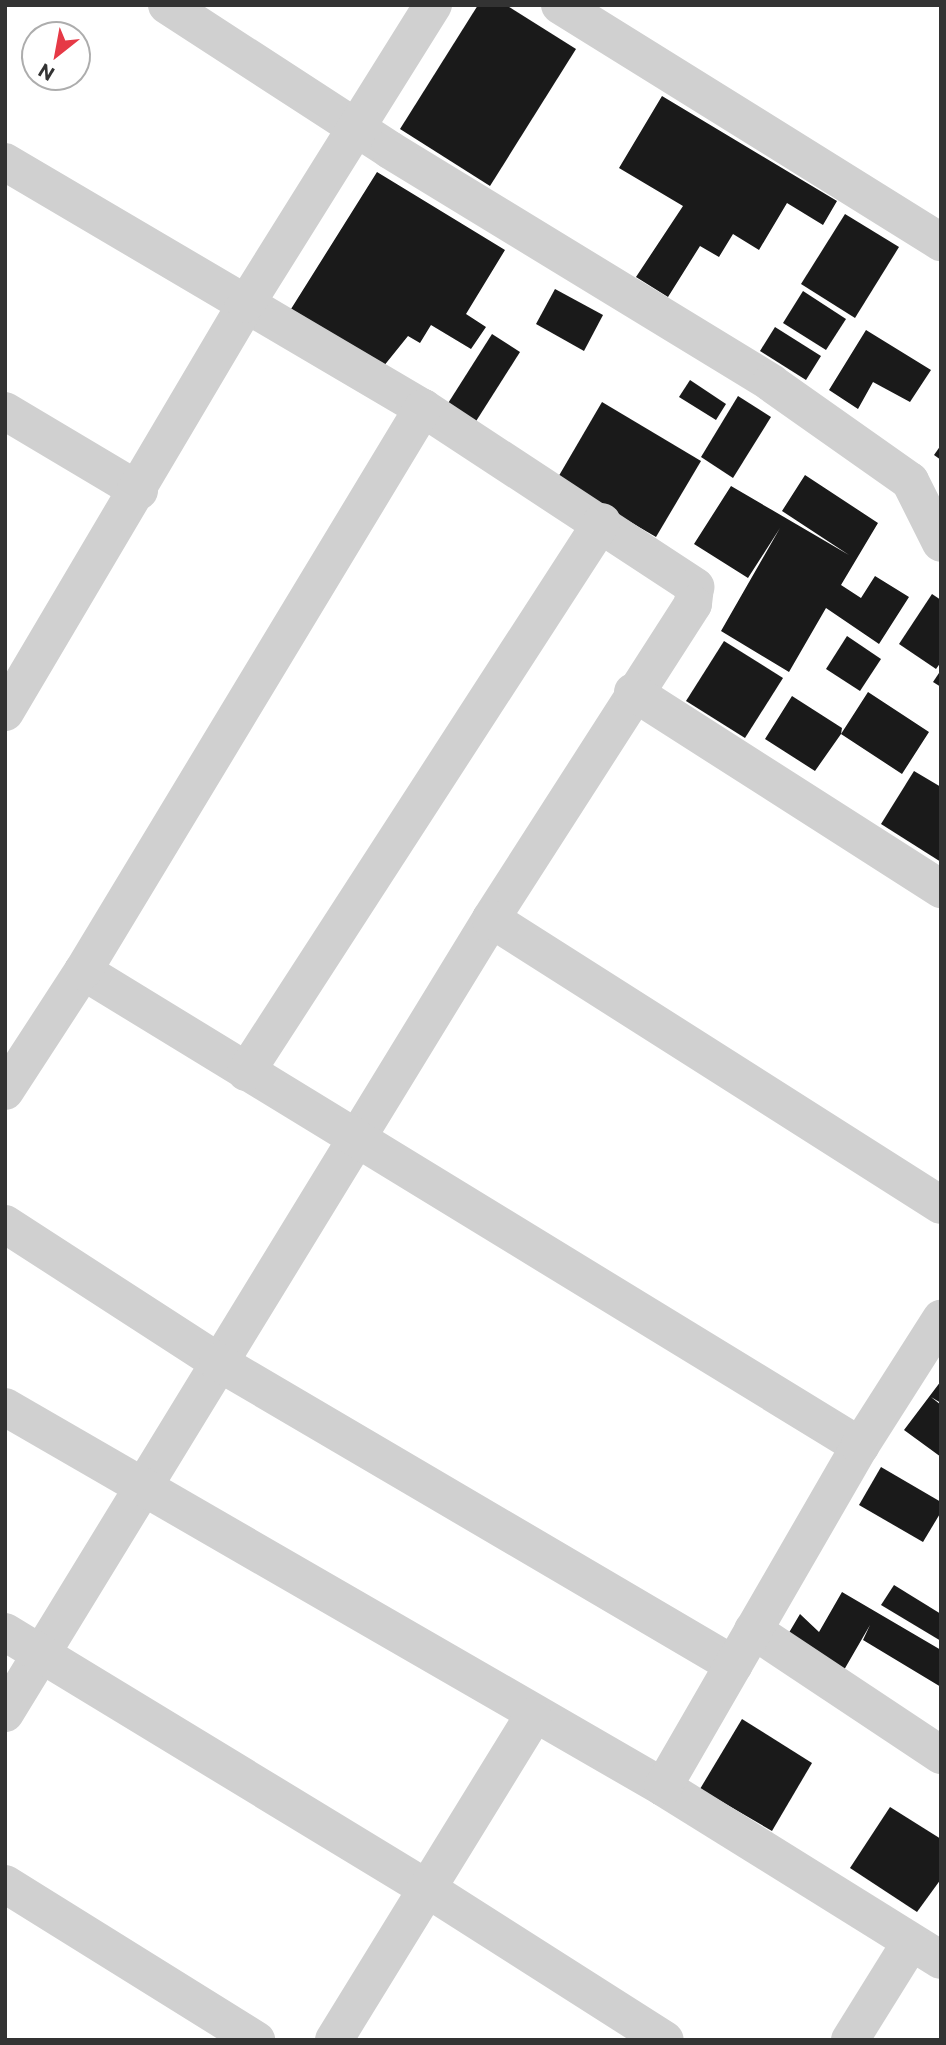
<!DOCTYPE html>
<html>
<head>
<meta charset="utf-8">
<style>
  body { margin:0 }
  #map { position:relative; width:946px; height:2045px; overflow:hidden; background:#fff; font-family:Commissioner,sans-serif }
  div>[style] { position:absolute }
  .building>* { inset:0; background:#1a1a1a }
  .minor>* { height:38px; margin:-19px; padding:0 19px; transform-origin:19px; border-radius:19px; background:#d0d0d0 }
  span { translate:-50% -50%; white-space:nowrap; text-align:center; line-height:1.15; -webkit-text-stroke:7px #fff; paint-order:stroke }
  .frame { position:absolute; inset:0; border:7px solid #333; pointer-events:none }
  .north { position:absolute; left:21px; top:21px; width:70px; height:70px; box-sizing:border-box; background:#fff; border:2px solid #adadad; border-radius:50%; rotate:211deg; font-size:19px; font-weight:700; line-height:28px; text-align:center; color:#333 }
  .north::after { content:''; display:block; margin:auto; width:24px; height:32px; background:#e63946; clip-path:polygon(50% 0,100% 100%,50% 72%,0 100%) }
</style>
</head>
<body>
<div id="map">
  <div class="building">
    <i style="clip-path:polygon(478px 5px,506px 5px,576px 49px,490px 186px,400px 129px)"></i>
    <i style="clip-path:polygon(662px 96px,837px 201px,823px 225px,787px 203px,759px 250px,733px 234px,719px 257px,700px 246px,668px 297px,636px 277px,683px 206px,619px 168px)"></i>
    <i style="clip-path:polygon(377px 172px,505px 250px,466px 314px,486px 327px,471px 349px,431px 325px,420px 343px,408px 336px,383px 367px,291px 309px)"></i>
    <i style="clip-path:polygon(845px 214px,899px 247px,855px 318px,801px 284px)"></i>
    <i style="clip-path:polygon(555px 289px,603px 315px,584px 351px,536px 324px)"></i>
    <i style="clip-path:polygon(803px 291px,846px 319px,826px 350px,783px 323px)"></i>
    <i style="clip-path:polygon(775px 327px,821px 356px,806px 380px,760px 351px)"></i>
    <i style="clip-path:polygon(866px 330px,931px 370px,910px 402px,873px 382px,858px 409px,829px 390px)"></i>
    <i style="clip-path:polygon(492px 334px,520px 352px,473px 426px,445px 408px)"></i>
    <i style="clip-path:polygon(690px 380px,726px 404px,716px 420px,679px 397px)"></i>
    <i style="clip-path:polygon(738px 396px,771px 417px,733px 478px,701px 457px)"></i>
    <i style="clip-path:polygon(602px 402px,701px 461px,656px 537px,557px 479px)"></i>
    <i style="clip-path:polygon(941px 445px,941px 460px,934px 455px)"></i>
    <i style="clip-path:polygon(805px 475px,878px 523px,841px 585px,861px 598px,875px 576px,909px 597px,879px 644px,826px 608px,789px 672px,721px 631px,780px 528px,748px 578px,694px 544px,731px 486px,849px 555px,782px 511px)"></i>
    <i style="clip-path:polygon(932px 594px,941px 600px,941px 662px,936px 669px,899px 644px)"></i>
    <i style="clip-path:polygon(847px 636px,881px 659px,860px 691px,826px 669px)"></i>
    <i style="clip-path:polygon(724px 641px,783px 678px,745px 738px,686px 701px)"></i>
    <i style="clip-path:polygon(941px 670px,941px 687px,933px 682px)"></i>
    <i style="clip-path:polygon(868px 692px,929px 732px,902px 774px,841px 734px,815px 771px,765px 739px,792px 696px,842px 728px,841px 734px)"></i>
    <i style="clip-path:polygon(914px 771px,941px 787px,941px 862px,881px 824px)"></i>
    <i style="clip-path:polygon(941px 1381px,941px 1403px,931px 1397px,941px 1405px,941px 1457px,904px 1430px)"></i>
    <i style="clip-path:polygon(881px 1467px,941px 1502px,941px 1512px,923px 1542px,859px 1505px)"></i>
    <i style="clip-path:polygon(894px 1585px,941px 1614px,941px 1641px,881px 1605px)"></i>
    <i style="clip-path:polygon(842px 1592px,941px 1650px,941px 1687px,863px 1640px,870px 1625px,844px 1670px,787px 1636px,800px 1614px,819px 1632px)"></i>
    <i style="clip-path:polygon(742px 1719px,812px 1763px,772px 1831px,700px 1789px)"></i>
    <i style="clip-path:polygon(890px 1807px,941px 1839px,941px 1879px,917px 1912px,850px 1868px)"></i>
  </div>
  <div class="minor">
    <i style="left:167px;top:5px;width:266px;rotate:33deg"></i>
    <i style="left:390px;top:150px;width:447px;rotate:31.4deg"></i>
    <i style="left:771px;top:383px;width:170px;rotate:35.2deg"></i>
    <i style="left:910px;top:481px;width:69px;rotate:63.4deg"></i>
    <i style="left:560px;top:5px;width:449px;rotate:31.9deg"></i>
    <i style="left:5px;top:162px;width:485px;rotate:30.5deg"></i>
    <i style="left:423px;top:408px;width:326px;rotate:33.3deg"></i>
    <i style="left:695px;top:587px;width:17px;rotate:97deg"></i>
    <i style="left:693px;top:604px;width:374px;rotate:122.7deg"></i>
    <i style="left:491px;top:919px;width:931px;rotate:121.47deg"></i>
    <i style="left:5px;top:411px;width:156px;rotate:30.8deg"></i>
    <i style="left:633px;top:692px;width:366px;rotate:32.6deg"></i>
    <i style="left:5px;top:712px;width:474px;rotate:-59.4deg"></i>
    <i style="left:246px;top:304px;width:353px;rotate:-58deg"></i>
    <i style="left:491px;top:919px;width:533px;rotate:32.44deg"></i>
    <i style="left:83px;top:971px;width:911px;rotate:31.44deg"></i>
    <i style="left:246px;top:1072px;width:655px;rotate:-57.09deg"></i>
    <i style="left:5px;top:1091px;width:143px;rotate:-57deg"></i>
    <i style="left:83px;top:971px;width:658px;rotate:-58.87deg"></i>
    <i style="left:5px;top:1224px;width:254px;rotate:32.9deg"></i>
    <i style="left:218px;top:1362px;width:598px;rotate:30.42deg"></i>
    <i style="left:5px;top:1407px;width:760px;rotate:30.01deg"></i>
    <i style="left:663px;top:1787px;width:327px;rotate:31.9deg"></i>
    <i style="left:753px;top:1630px;width:226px;rotate:33.6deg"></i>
    <i style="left:5px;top:1632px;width:493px;rotate:31.3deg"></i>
    <i style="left:426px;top:1888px;width:283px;rotate:32.5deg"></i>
    <i style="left:663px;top:1787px;width:394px;rotate:-60deg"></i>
    <i style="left:860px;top:1446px;width:151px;rotate:-57.5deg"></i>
    <i style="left:5px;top:1884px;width:296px;rotate:31.9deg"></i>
    <i style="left:334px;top:2040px;width:380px;rotate:-58.4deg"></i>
    <i style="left:850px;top:2040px;width:115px;rotate:-58.1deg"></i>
  </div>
  <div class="frame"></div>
  <div class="north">N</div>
</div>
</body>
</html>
